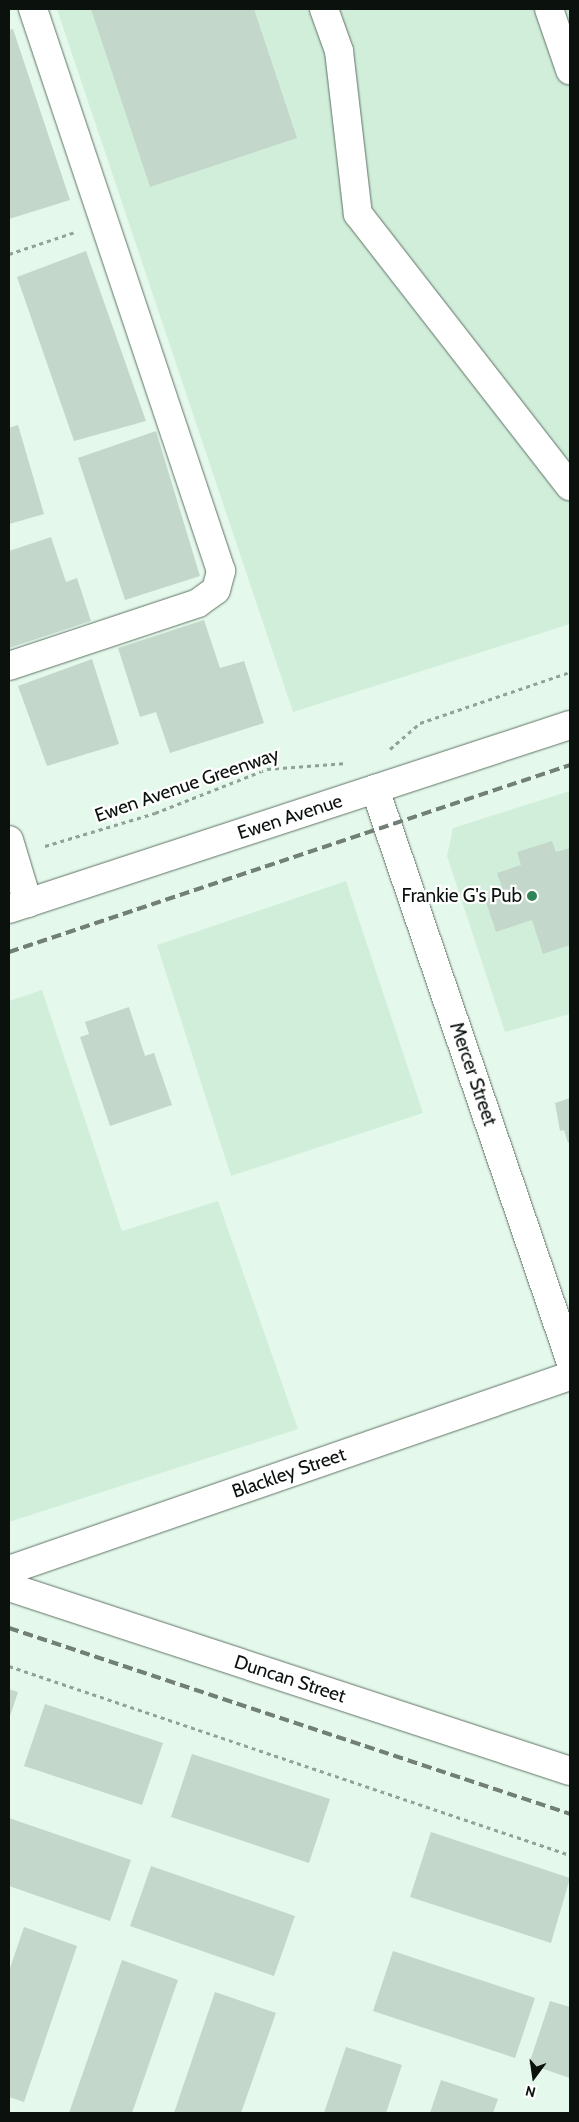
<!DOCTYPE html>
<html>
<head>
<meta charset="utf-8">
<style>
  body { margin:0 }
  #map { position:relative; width:579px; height:2122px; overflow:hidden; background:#e4f9eb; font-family:Cabin,sans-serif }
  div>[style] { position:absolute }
  .built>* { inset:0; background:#d1eedb }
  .building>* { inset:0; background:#c3d8ca }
  .path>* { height:3px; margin-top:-1.5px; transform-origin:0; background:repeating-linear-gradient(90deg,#93a298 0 4px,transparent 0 8px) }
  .roads { filter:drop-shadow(0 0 1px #607266) drop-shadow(0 0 1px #607266) }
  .minor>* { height:28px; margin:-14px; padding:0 14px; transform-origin:14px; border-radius:14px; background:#fff }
  .rail>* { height:4px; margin-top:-2px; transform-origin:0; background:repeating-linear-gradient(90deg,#717f75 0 10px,transparent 0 15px) }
  .dots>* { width:14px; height:14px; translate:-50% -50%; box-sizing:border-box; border:2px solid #fff; border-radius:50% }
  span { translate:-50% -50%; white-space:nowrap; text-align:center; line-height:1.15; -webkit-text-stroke:4.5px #fff; paint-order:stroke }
  .street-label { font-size:19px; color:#0b120d }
  .poi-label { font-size:19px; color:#0b120d }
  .right { translate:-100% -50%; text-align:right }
  .frame { position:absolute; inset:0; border:10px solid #0b120d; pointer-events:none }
  .north { position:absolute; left:509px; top:2052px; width:50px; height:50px; -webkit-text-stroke:4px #fff; paint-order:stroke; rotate:194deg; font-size:14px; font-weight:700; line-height:20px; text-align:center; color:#0b120d }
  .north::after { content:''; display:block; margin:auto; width:18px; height:22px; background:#0b120d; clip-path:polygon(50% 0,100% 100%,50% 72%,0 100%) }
</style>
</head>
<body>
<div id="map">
  <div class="built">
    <i style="clip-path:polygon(57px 9px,570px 9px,570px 624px,293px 712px)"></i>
    <i style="clip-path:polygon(570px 791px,570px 1014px,505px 1032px,447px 856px,453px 828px)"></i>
    <i style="clip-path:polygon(346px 881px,423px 1113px,231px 1176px,157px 945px)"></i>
    <i style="clip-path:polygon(42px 990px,122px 1231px,218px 1201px,298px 1429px,9px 1522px,9px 1001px)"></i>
  </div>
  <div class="building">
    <i style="clip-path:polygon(91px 9px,254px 9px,297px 138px,150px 187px)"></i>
    <i style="clip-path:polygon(13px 29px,70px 200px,9px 219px,9px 30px)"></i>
    <i style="clip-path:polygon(86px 251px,146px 421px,74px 441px,17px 277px)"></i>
    <i style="clip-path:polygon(18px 425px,44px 514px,9px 524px,9px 428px)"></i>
    <i style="clip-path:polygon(156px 431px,200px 576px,125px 600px,78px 458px)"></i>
    <i style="clip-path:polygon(51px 537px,66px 582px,77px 578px,91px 621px,9px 648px,9px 551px)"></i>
    <i style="clip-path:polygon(204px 620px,220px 668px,244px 661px,264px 723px,170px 753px,156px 712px,140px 717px,118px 648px)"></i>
    <i style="clip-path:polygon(92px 659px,119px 744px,47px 766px,18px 686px)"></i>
    <i style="clip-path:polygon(552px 841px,556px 852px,570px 848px,570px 945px,543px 954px,532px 920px,496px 932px,485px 899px,504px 893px,497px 873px,521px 865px,517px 852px)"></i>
    <i style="clip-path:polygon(129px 1007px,145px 1056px,154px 1053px,172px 1105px,110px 1126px,80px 1037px,89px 1034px,85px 1022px)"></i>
    <i style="clip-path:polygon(570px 1098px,570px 1142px,568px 1143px,564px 1130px,560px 1131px,555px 1103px)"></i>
    <i style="clip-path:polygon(9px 1689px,18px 1692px,9px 1719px)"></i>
    <i style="clip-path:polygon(45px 1704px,163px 1743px,142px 1805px,24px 1766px)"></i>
    <i style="clip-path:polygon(192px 1754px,330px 1799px,309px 1863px,171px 1817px)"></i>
    <i style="clip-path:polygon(9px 1818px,131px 1860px,110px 1921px,9px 1886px)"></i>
    <i style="clip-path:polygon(431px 1832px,570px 1878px,551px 1943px,410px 1897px)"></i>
    <i style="clip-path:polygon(151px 1866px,295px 1916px,274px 1976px,130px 1926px)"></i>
    <i style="clip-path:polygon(24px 1927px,77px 1946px,24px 2102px,9px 2097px,9px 1971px)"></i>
    <i style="clip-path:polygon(393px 1951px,535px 1998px,515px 2058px,373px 2011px)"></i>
    <i style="clip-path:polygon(122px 1960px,178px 1980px,132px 2113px,69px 2113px)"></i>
    <i style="clip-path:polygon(215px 1992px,276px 2013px,241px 2113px,174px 2113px)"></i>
    <i style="clip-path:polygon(550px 2001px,570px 2007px,570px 2078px,529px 2064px)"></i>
    <i style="clip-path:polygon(346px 2047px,402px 2065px,386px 2113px,324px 2113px)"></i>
    <i style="clip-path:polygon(441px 2080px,498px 2099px,493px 2113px,430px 2113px)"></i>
  </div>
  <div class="path">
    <i style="left:9px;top:254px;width:70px;rotate:-18.4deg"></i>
    <i style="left:390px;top:749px;width:40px;rotate:-41deg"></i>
    <i style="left:420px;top:723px;width:158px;rotate:-18.8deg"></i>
    <i style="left:45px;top:846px;width:115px;rotate:-16.7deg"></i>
    <i style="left:155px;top:813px;width:120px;rotate:-21.4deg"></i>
    <i style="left:267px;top:769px;width:80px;rotate:-4.3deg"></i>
    <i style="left:9px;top:1666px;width:592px;rotate:18.62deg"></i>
  </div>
  <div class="roads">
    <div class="minor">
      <i style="left:324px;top:9px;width:45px;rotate:70.3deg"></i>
      <i style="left:339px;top:51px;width:164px;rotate:83.4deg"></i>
      <i style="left:358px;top:214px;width:345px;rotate:52.1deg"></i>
      <i style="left:549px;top:9px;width:65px;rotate:71deg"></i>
      <i style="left:9px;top:666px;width:199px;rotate:-18.4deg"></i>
      <i style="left:198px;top:603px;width:22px;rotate:-36deg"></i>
      <i style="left:216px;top:590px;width:20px;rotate:-75deg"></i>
      <i style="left:221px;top:571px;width:593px;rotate:-108.5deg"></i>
      <i style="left:375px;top:789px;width:603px;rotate:71.14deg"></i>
      <i style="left:9px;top:840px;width:66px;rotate:73.2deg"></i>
      <i style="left:9px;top:909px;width:590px;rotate:-18.16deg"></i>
      <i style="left:9px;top:1570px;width:594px;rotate:-19.08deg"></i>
      <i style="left:9px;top:1587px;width:590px;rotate:18.16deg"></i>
    </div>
  </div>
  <div class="rail">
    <i style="left:9px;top:952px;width:591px;rotate:-18.43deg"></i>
    <i style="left:9px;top:1628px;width:591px;rotate:18.34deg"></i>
  </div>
  <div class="dots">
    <i style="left:532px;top:896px;background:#308457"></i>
  </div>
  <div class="street-label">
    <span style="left:187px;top:785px;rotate:-19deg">Ewen Avenue Greenway</span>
    <span style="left:290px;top:817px;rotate:-18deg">Ewen Avenue</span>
    <span style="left:473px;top:1074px;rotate:71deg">Mercer Street</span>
    <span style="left:289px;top:1473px;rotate:-19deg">Blackley Street</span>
    <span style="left:290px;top:1679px;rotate:18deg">Duncan Street</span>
  </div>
  <div class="poi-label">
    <span class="right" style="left:522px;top:896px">Frankie G's Pub</span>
  </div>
  <div class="frame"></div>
  <div class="north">N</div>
</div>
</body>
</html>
